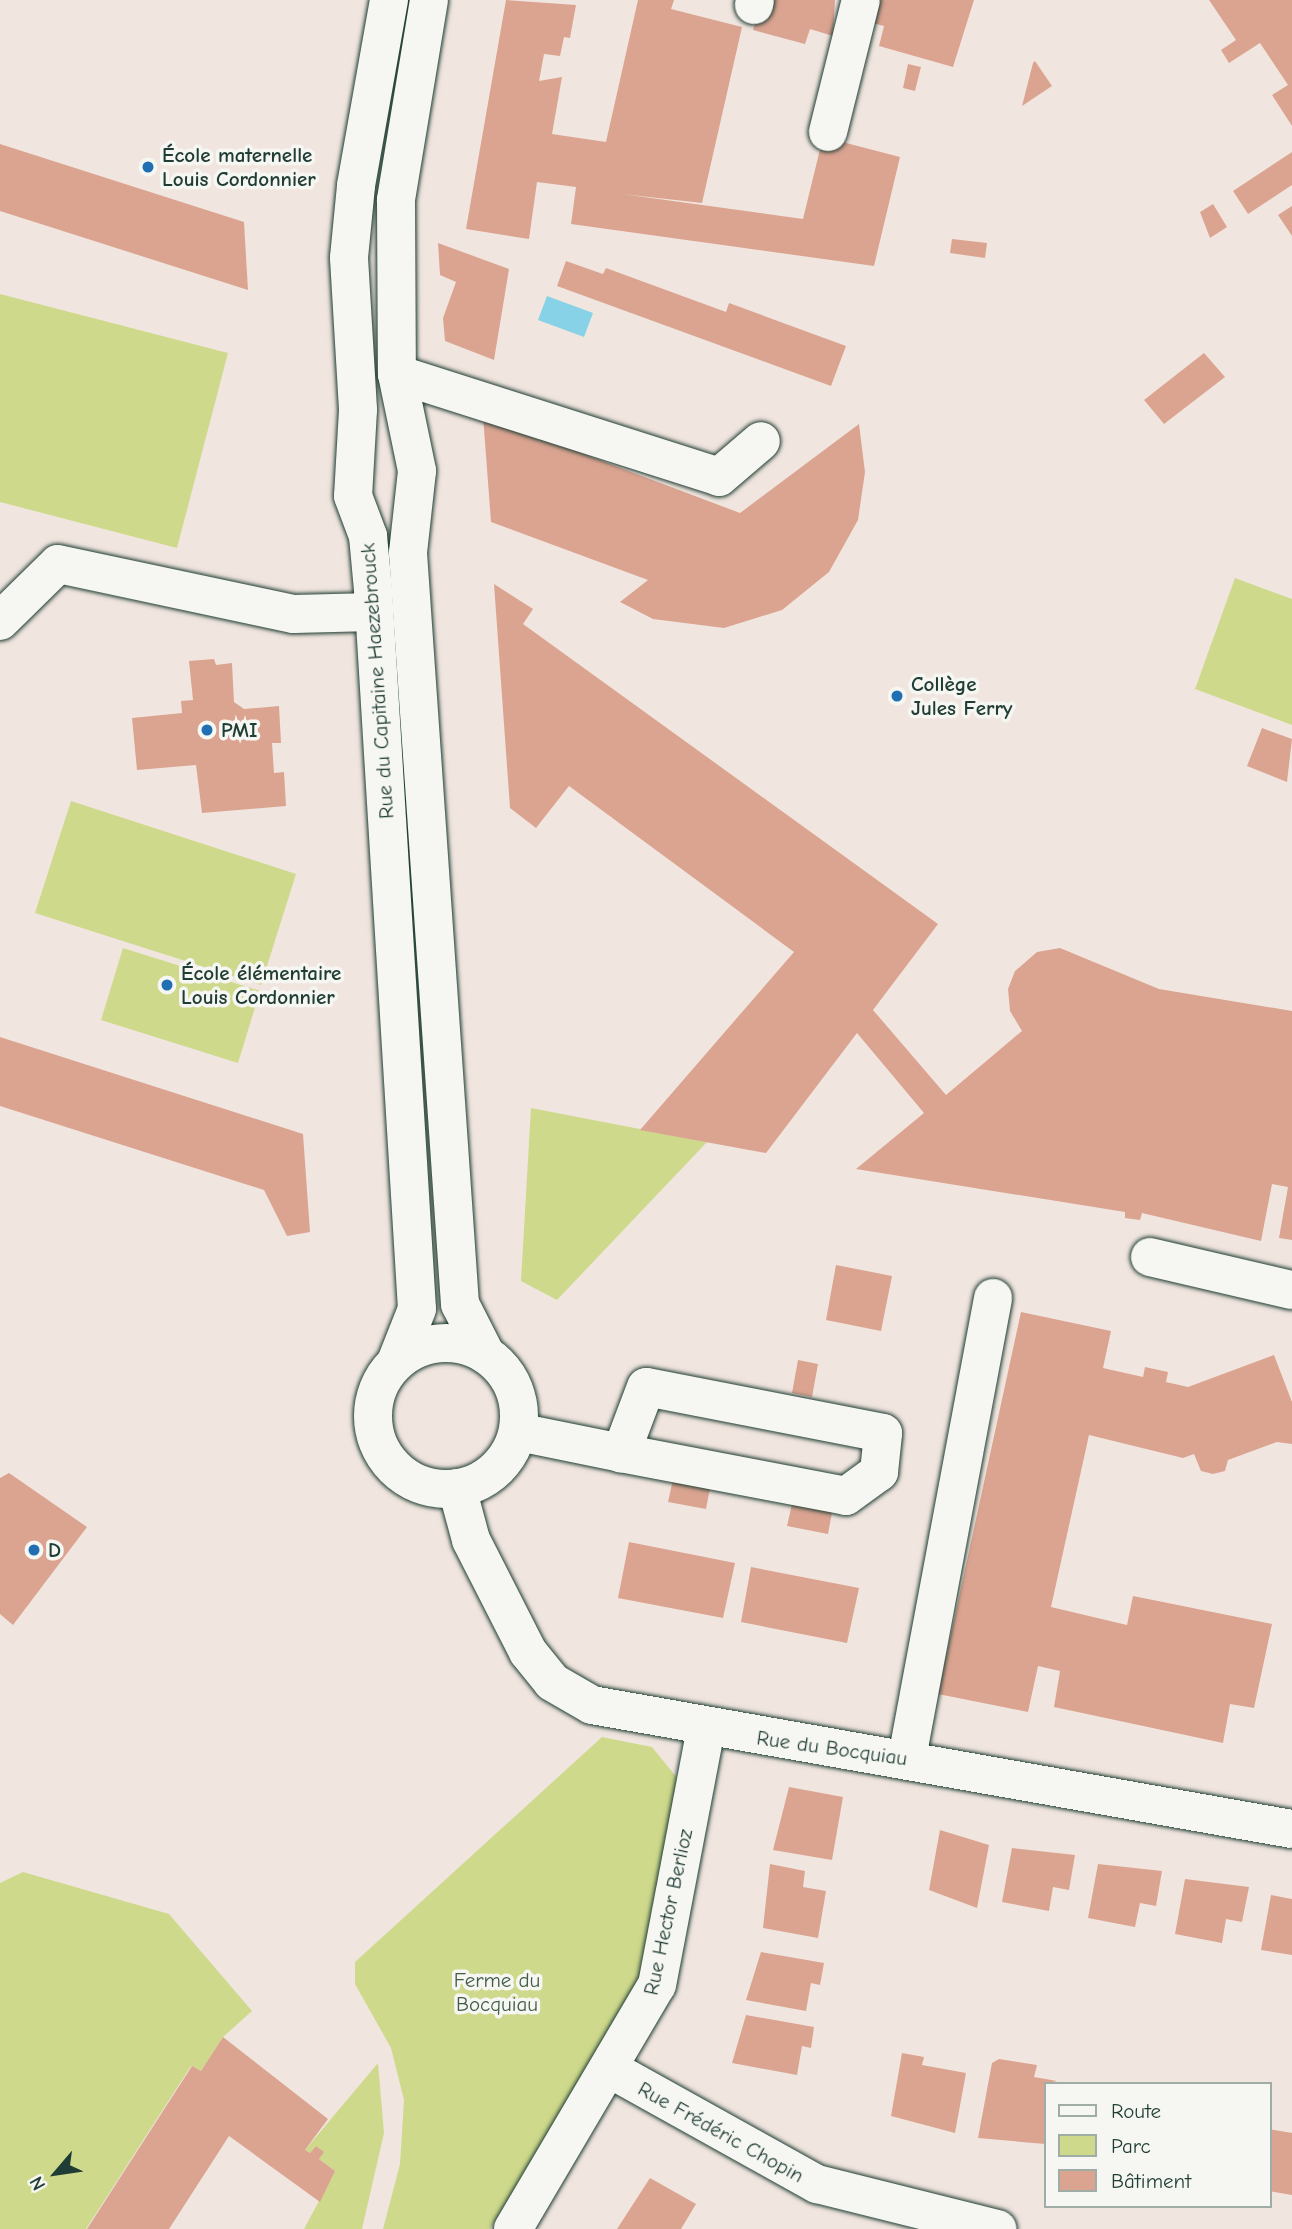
<!DOCTYPE html>
<html>
<head>
<meta charset="utf-8">
<style>
  body { margin:0 }
  #map { position:relative; width:1292px; height:2229px; overflow:hidden; background:#f1e6df; font-family:"Comic Neue",sans-serif }
  div>[style] { position:absolute }
  .green>* { inset:0; background:#ced98c }
  .water>* { inset:0; background:#87d2e7 }
  .building>* { inset:0; background:#dba491 }
  .roads { filter:drop-shadow(0 0 2px #1f3d34) drop-shadow(0 0 2px #1f3d34) }
  .minor>* { height:38px; margin:-19px; padding:0 19px; transform-origin:19px; border-radius:19px; background:#f6f6f2 }
  .minor>.ring { margin:-19px; padding:0; box-sizing:content-box; background:none; border:38px solid #f6f6f2; border-radius:50% }
  .dots>* { width:19px; height:19px; translate:-50% -50%; box-sizing:border-box; border:4px solid #f6f6f2; border-radius:50% }
  span { translate:-50% -50%; white-space:nowrap; text-align:center; line-height:1.15; -webkit-text-stroke:7px #f6f6f2; paint-order:stroke }
  .poi-label { font-size:21px; color:#1f3d34; font-weight:700 }
  .left { translate:0 -50%; text-align:left }
  .street-label { font-size:21px; color:#1f3d34 }
  .park-label { font-size:21px; color:#425c46 }
  .legend { position:absolute; left:1044px; top:2082px; width:228px; height:126px; box-sizing:border-box; background:#f6f6f2; border:2px solid #a0aca6; margin:0; padding:9px 12px; list-style:none; font-size:21px; color:#1f3d34 }
  .legend li { display:flex; align-items:center; gap:14px; height:35px }
  .legend b { width:35px; border:2px solid #a0aca6 }
  .north { position:absolute; left:21px; top:2138px; width:70px; height:70px; -webkit-text-stroke:5px #f6f6f2; paint-order:stroke; rotate:241deg; font-size:19px; font-weight:700; line-height:28px; text-align:center; color:#1f3d34 }
  .north::after { content:''; display:block; margin:auto; width:24px; height:32px; background:#1f3d34; clip-path:polygon(50% 0,100% 100%,50% 72%,0 100%) }
</style>
</head>
<body>
<div id="map">
  <div class="green">
    <i style="clip-path:polygon(0 294px,228px 353px,177px 548px,0 502px)"></i>
    <i style="clip-path:polygon(1235px 578px,1292px 599px,1292px 725px,1195px 689px)"></i>
    <i style="clip-path:polygon(71px 801px,296px 874px,261px 985px,35px 913px)"></i>
    <i style="clip-path:polygon(123px 948px,260px 991px,238px 1063px,101px 1020px)"></i>
    <i style="clip-path:polygon(531px 1108px,707px 1142px,557px 1300px,521px 1281px)"></i>
    <i style="clip-path:polygon(602px 1737px,652px 1747px,678px 1779px,643px 1977px,490px 2229px,383px 2229px,400px 2164px,404px 2100px,391px 2048px,355px 1984px,355px 1962px)"></i>
    <i style="clip-path:polygon(23px 1872px,169px 1914px,252px 2011px,223px 2037px,201px 2071px,191px 2066px,86px 2229px,0 2229px,0 1883px)"></i>
    <i style="clip-path:polygon(378px 2063px,384px 2133px,362px 2229px,304px 2229px,335px 2171px,319px 2159px,323px 2152px,316px 2146px,310px 2153px,305px 2150px)"></i>
  </div>
  <div class="water">
    <i style="clip-path:polygon(547px 296px,593px 313px,584px 337px,538px 320px)"></i>
  </div>
  <div class="building">
    <i style="clip-path:polygon(506px 0,576px 5px,570px 38px,564px 37px,560px 56px,544px 54px,539px 81px,562px 77px,552px 134px,606px 142px,638px 0,674px 0,671px 9px,742px 27px,702px 203px,622px 194px,803px 219px,823px 137px,900px 157px,874px 266px,571px 224px,576px 187px,537px 182px,529px 239px,466px 229px)"></i>
    <i style="clip-path:polygon(760px 0,835px 0,833px 36px,810px 29px,805px 44px,753px 30px)"></i>
    <i style="clip-path:polygon(865px 0,974px 0,953px 67px,879px 46px,884px 26px,860px 20px)"></i>
    <i style="clip-path:polygon(1209px 0,1292px 0,1292px 126px,1272px 95px,1288px 85px,1260px 43px,1229px 63px,1221px 50px,1236px 40px)"></i>
    <i style="clip-path:polygon(1035px 61px,1052px 86px,1022px 106px,1033px 63px)"></i>
    <i style="clip-path:polygon(908px 64px,921px 67px,915px 91px,903px 88px)"></i>
    <i style="clip-path:polygon(0 144px,244px 222px,248px 290px,0 211px)"></i>
    <i style="clip-path:polygon(1292px 152px,1292px 185px,1248px 214px,1233px 191px)"></i>
    <i style="clip-path:polygon(1213px 204px,1227px 227px,1210px 238px,1200px 212px)"></i>
    <i style="clip-path:polygon(1292px 206px,1292px 236px,1278px 215px)"></i>
    <i style="clip-path:polygon(952px 239px,987px 243px,985px 258px,950px 253px)"></i>
    <i style="clip-path:polygon(438px 243px,509px 269px,494px 360px,445px 341px,443px 318px,456px 282px,440px 275px)"></i>
    <i style="clip-path:polygon(566px 261px,603px 274px,606px 268px,726px 312px,729px 303px,846px 346px,831px 386px,557px 286px)"></i>
    <i style="clip-path:polygon(1204px 353px,1225px 377px,1164px 424px,1144px 400px)"></i>
    <i style="clip-path:polygon(483px 416px,740px 513px,859px 424px,865px 472px,858px 520px,829px 572px,782px 610px,724px 628px,653px 619px,620px 602px,648px 580px,491px 522px)"></i>
    <i style="clip-path:polygon(494px 584px,533px 609px,523px 624px,938px 924px,873px 1010px,946px 1095px,1022px 1031px,1010px 1011px,1008px 989px,1015px 971px,1037px 952px,1060px 948px,1159px 989px,1292px 1011px,1292px 1240px,1279px 1238px,1288px 1187px,1272px 1184px,1261px 1241px,1142px 1213px,1140px 1220px,1125px 1218px,1125px 1212px,856px 1169px,924px 1113px,857px 1033px,766px 1153px,640px 1130px,794px 952px,569px 786px,536px 828px,510px 808px)"></i>
    <i style="clip-path:polygon(214px 659px,216px 665px,232px 663px,234px 702px,244px 709px,279px 706px,281px 743px,272px 743px,274px 773px,284px 772px,286px 806px,202px 813px,196px 765px,137px 770px,132px 718px,182px 713px,181px 701px,193px 700px,189px 661px)"></i>
    <i style="clip-path:polygon(1262px 728px,1292px 739px,1287px 782px,1247px 766px)"></i>
    <i style="clip-path:polygon(0 1037px,303px 1134px,310px 1232px,287px 1236px,264px 1190px,0 1106px)"></i>
    <i style="clip-path:polygon(836px 1265px,892px 1276px,881px 1331px,826px 1320px)"></i>
    <i style="clip-path:polygon(1021px 1312px,1111px 1331px,1103px 1368px,1143px 1377px,1145px 1367px,1168px 1372px,1166px 1382px,1188px 1387px,1274px 1355px,1292px 1402px,1292px 1444px,1277px 1442px,1228px 1460px,1225px 1471px,1213px 1474px,1201px 1471px,1194px 1454px,1183px 1458px,1089px 1435px,1051px 1607px,1127px 1625px,1133px 1596px,1272px 1624px,1254px 1708px,1230px 1704px,1223px 1743px,1054px 1707px,1060px 1671px,1038px 1666px,1028px 1712px,938px 1694px)"></i>
    <i style="clip-path:polygon(798px 1360px,818px 1364px,812px 1397px,792px 1393px)"></i>
    <i style="clip-path:polygon(675px 1470px,712px 1478px,706px 1509px,668px 1502px)"></i>
    <i style="clip-path:polygon(9px 1473px,87px 1527px,13px 1625px,0 1614px,0 1478px)"></i>
    <i style="clip-path:polygon(794px 1495px,834px 1502px,828px 1534px,787px 1526px)"></i>
    <i style="clip-path:polygon(629px 1542px,735px 1563px,723px 1618px,618px 1598px)"></i>
    <i style="clip-path:polygon(751px 1567px,859px 1588px,847px 1643px,741px 1622px)"></i>
    <i style="clip-path:polygon(789px 1787px,843px 1797px,832px 1860px,773px 1850px)"></i>
    <i style="clip-path:polygon(940px 1830px,989px 1845px,977px 1908px,929px 1890px)"></i>
    <i style="clip-path:polygon(1012px 1848px,1075px 1855px,1069px 1890px,1053px 1887px,1049px 1911px,1002px 1902px)"></i>
    <i style="clip-path:polygon(770px 1864px,805px 1871px,803px 1887px,826px 1891px,818px 1938px,763px 1928px)"></i>
    <i style="clip-path:polygon(1098px 1864px,1162px 1871px,1156px 1906px,1140px 1903px,1135px 1927px,1088px 1918px)"></i>
    <i style="clip-path:polygon(1185px 1879px,1249px 1887px,1242px 1922px,1226px 1919px,1222px 1943px,1175px 1934px)"></i>
    <i style="clip-path:polygon(1271px 1895px,1292px 1899px,1292px 1955px,1261px 1950px)"></i>
    <i style="clip-path:polygon(761px 1952px,824px 1963px,820px 1985px,811px 1983px,806px 2011px,746px 2000px)"></i>
    <i style="clip-path:polygon(746px 2015px,814px 2027px,811px 2048px,802px 2046px,797px 2075px,732px 2063px)"></i>
    <i style="clip-path:polygon(223px 2037px,328px 2119px,305px 2150px,310px 2153px,316px 2146px,324px 2152px,319px 2159px,335px 2171px,320px 2202px,229px 2136px,169px 2229px,87px 2229px,192px 2066px,201px 2071px)"></i>
    <i style="clip-path:polygon(902px 2053px,924px 2057px,922px 2065px,966px 2073px,955px 2133px,891px 2116px)"></i>
    <i style="clip-path:polygon(999px 2059px,1037px 2065px,1034px 2077px,1057px 2081px,1045px 2084px,1045px 2144px,978px 2138px,992px 2063px)"></i>
    <i style="clip-path:polygon(1269px 2129px,1292px 2133px,1292px 2195px,1269px 2191px)"></i>
    <i style="clip-path:polygon(650px 2178px,696px 2204px,681px 2229px,617px 2229px)"></i>
  </div>
  <div class="roads">
    <div class="minor">
      <i style="left:389px;top:0;width:189px;rotate:100.1deg"></i>
      <i style="left:356px;top:186px;width:72px;rotate:95.6deg"></i>
      <i style="left:349px;top:258px;width:152px;rotate:86.6deg"></i>
      <i style="left:358px;top:410px;width:86px;rotate:93.3deg"></i>
      <i style="left:353px;top:496px;width:43px;rotate:69.4deg"></i>
      <i style="left:368px;top:536px;width:54px;rotate:84.7deg"></i>
      <i style="left:373px;top:590px;width:720px;rotate:86.5deg"></i>
      <i style="left:417px;top:1309px;width:57px;rotate:111.6deg"></i>
      <i style="left:429px;top:0;width:203px;rotate:99.4deg"></i>
      <i style="left:396px;top:200px;width:174px;rotate:89.7deg"></i>
      <i style="left:397px;top:374px;width:99px;rotate:78.3deg"></i>
      <i style="left:417px;top:471px;width:82px;rotate:96.3deg"></i>
      <i style="left:408px;top:553px;width:753px;rotate:86.04deg"></i>
      <i style="left:460px;top:1304px;width:57px;rotate:63deg"></i>
      <i style="left:754px;top:5px;width:5px;rotate:-79deg"></i>
      <i style="left:828px;top:132px;width:136px;rotate:-76deg"></i>
      <i style="left:397px;top:374px;width:338px;rotate:17.7deg"></i>
      <i style="left:719px;top:477px;width:55px;rotate:-40.6deg"></i>
      <i style="left:0;top:621px;width:81px;rotate:-44.5deg"></i>
      <i style="left:58px;top:564px;width:241px;rotate:12deg"></i>
      <i style="left:294px;top:614px;width:79px;rotate:-1.5deg"></i>
      <i style="left:1150px;top:1257px;width:146px;rotate:13.1deg"></i>
      <i class="ring" style="left:373px;top:1343px;width:108px;height:108px"></i>
      <i style="left:518px;top:1432px;width:105px;rotate:11.5deg"></i>
      <i style="left:621px;top:1453px;width:229px;rotate:10.8deg"></i>
      <i style="left:846px;top:1496px;width:41px;rotate:-36deg"></i>
      <i style="left:879px;top:1472px;width:39px;rotate:-84deg"></i>
      <i style="left:883px;top:1433px;width:241px;rotate:-169deg"></i>
      <i style="left:646px;top:1387px;width:71px;rotate:110.7deg"></i>
      <i style="left:457px;top:1488px;width:54px;rotate:74.9deg"></i>
      <i style="left:471px;top:1540px;width:126px;rotate:63deg"></i>
      <i style="left:528px;top:1652px;width:38px;rotate:51deg"></i>
      <i style="left:552px;top:1682px;width:46px;rotate:29.9deg"></i>
      <i style="left:592px;top:1705px;width:711px;rotate:10.05deg"></i>
      <i style="left:907px;top:1758px;width:468px;rotate:-79.4deg"></i>
      <i style="left:610px;top:2069px;width:237px;rotate:29.1deg"></i>
      <i style="left:817px;top:2184px;width:186px;rotate:14deg"></i>
      <i style="left:513px;top:2229px;width:283px;rotate:-59.5deg"></i>
      <i style="left:657px;top:1985px;width:262px;rotate:-79.2deg"></i>
    </div>
  </div>
  <div class="dots">
    <i style="left:148px;top:167px;background:#1f6fb2"></i>
    <i style="left:897px;top:696px;background:#1f6fb2"></i>
    <i style="left:207px;top:730px;background:#1f6fb2"></i>
    <i style="left:167px;top:985px;background:#1f6fb2"></i>
    <i style="left:34px;top:1550px;background:#1f6fb2"></i>
  </div>
  <div class="poi-label">
    <span class="left" style="left:162px;top:167px">École maternelle<br>Louis Cordonnier</span>
    <span class="left" style="left:911px;top:696px">Collège<br>Jules Ferry</span>
    <span class="left" style="left:221px;top:730px">PMI</span>
    <span class="left" style="left:181px;top:985px">École élémentaire<br>Louis Cordonnier</span>
    <span class="left" style="left:48px;top:1550px">D</span>
  </div>
  <div class="street-label">
    <span style="left:377px;top:681px;rotate:-94deg">Rue du Capitaine Haezebrouck</span>
    <span style="left:832px;top:1748px;rotate:8deg">Rue du Bocquiau</span>
    <span style="left:668px;top:1912px;rotate:-78deg">Rue Hector Berlioz</span>
    <span style="left:721px;top:2132px;rotate:29deg">Rue Frédéric Chopin</span>
  </div>
  <div class="park-label">
    <span style="left:497px;top:1992px">Ferme du<br>Bocquiau</span>
  </div>
  <ul class="legend">
  <li><b style="height:9px;background:#f6f6f2"></b>Route</li>
  <li><b style="height:19px;background:#ced98c"></b>Parc</li>
  <li><b style="height:19px;background:#dba491"></b>Bâtiment</li>
  </ul>
  <div class="north">N</div>
</div>
</body>
</html>
